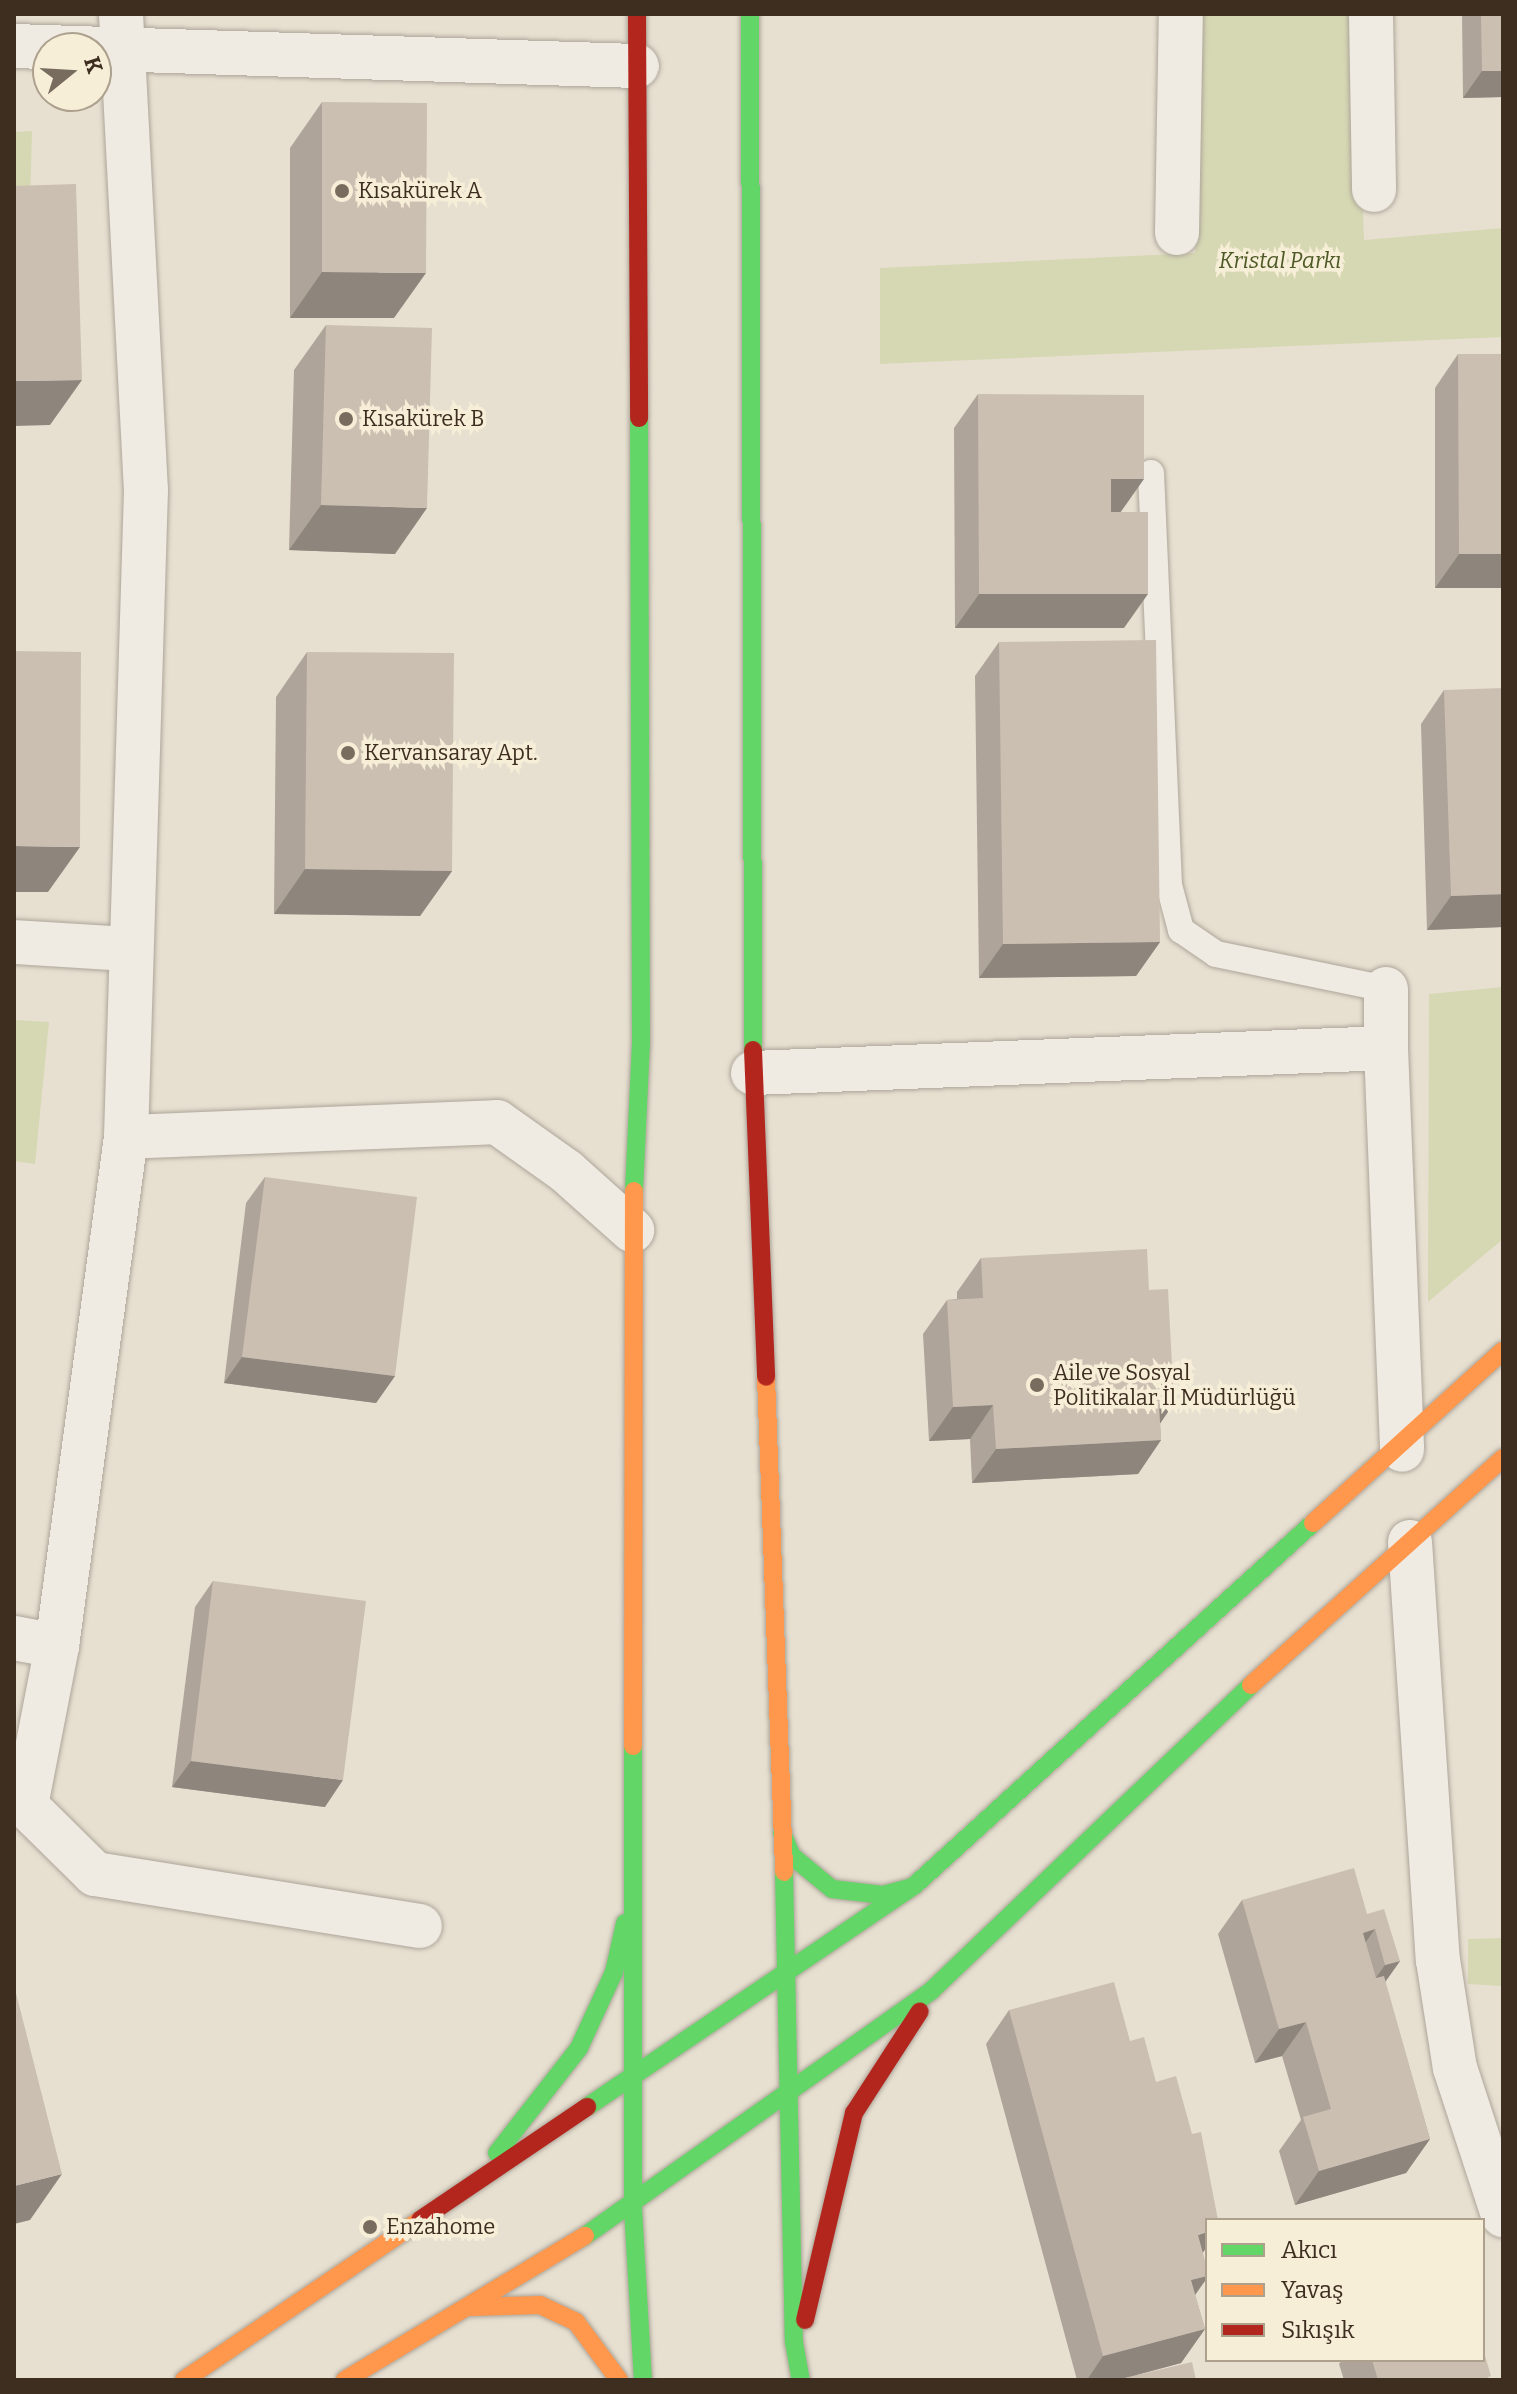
<!DOCTYPE html>
<html>
<head>
<meta charset="utf-8">
<style>
  body { margin:0 }
  #map { position:relative; width:1517px; height:2394px; overflow:hidden; background:#e7e0d1; font-family:Bitter,serif }
  div>[style] { position:absolute }
  .green>* { inset:0; background:#d6d7b3 }
  .roads { filter:drop-shadow(0 0 2px #ada599) drop-shadow(0 0 2px #ada599) }
  .lane>* { height:26px; margin:-13px; padding:0 13px; transform-origin:13px; border-radius:13px; background:#efebe3 }
  .street>* { height:44px; margin:-22px; padding:0 22px; transform-origin:22px; border-radius:22px; background:#efebe3 }
  .fast>* { height:18px; margin:-9px; padding:0 9px; transform-origin:9px; border-radius:9px; background:#63d668 }
  .slow>* { height:18px; margin:-9px; padding:0 9px; transform-origin:9px; border-radius:9px; background:#ff974d }
  .jam>* { height:18px; margin:-9px; padding:0 9px; transform-origin:9px; border-radius:9px; background:#b3261e }
  .wall>* { inset:0; background:#afa499 }
  .shaded-wall>* { inset:0; background:#8e867d }
  .building>* { inset:0; background:#cbbfb2 }
  .dots>* { width:22px; height:22px; translate:-50% -50%; box-sizing:border-box; border:4px solid #f7eed8; border-radius:50% }
  span { translate:-50% -50%; white-space:nowrap; text-align:center; line-height:1.15; -webkit-text-stroke:7px #f7eed8; paint-order:stroke }
  .poi-label { font-size:22px; color:#3d2e20 }
  .left { translate:0 -50%; text-align:left }
  .park-label { font-size:22px; color:#4d5a26; font-style:italic }
  .frame { position:absolute; inset:0; border:16px solid #3d2e20; pointer-events:none }
  .legend { position:absolute; left:1205px; top:2218px; width:280px; height:144px; box-sizing:border-box; background:#f7eed8; border:2px solid #ada18e; margin:0; padding:10px 14px; list-style:none; font-size:24px; color:#3d2e20 }
  .legend li { display:flex; align-items:center; gap:16px; height:40px }
  .legend b { width:40px; border:2px solid #ada18e }
  .north { position:absolute; left:32px; top:32px; width:80px; height:80px; box-sizing:border-box; background:#f7eed8; border:2px solid #ada18e; border-radius:50%; rotate:72deg; font-size:22px; font-weight:700; line-height:32px; text-align:center; color:#3d2e20 }
  .north::after { content:''; display:block; margin:auto; width:28px; height:36px; background:#786c5e; clip-path:polygon(50% 0,100% 100%,50% 72%,0 100%) }
</style>
</head>
<body>
<div id="map">
  <div class="green">
    <i style="clip-path:polygon(1202px 14px,1356px 14px,1364px 240px,1503px 228px,1503px 337px,880px 364px,880px 268px,1195px 253px)"></i>
    <i style="clip-path:polygon(32px 131px,30px 208px,14px 208px,14px 132px)"></i>
    <i style="clip-path:polygon(1503px 987px,1503px 1239px,1428px 1302px,1429px 994px)"></i>
    <i style="clip-path:polygon(14px 1020px,49px 1022px,35px 1164px,14px 1161px)"></i>
    <i style="clip-path:polygon(1503px 1938px,1503px 1986px,1468px 1984px,1468px 1939px)"></i>
  </div>
  <div class="roads">
    <div class="lane">
      <i style="left:1151px;top:473px;width:412px;rotate:87.5deg"></i>
      <i style="left:1169px;top:885px;width:47px;rotate:75.1deg"></i>
      <i style="left:1181px;top:930px;width:42px;rotate:34.4deg"></i>
      <i style="left:1216px;top:954px;width:174px;rotate:11.6deg"></i>
    </div>
    <div class="street">
      <i style="left:121px;top:14px;width:477px;rotate:87deg"></i>
      <i style="left:146px;top:490px;width:647px;rotate:91.77deg"></i>
      <i style="left:126px;top:1137px;width:514px;rotate:97.72deg"></i>
      <i style="left:57px;top:1646px;width:163px;rotate:101deg"></i>
      <i style="left:26px;top:1806px;width:97px;rotate:44.6deg"></i>
      <i style="left:95px;top:1874px;width:329px;rotate:9.1deg"></i>
      <i style="left:1371px;top:14px;width:176px;rotate:89deg"></i>
      <i style="left:14px;top:46px;width:623px;rotate:1.84deg"></i>
      <i style="left:1177px;top:233px;width:219px;rotate:-89deg"></i>
      <i style="left:14px;top:942px;width:116px;rotate:3.5deg"></i>
      <i style="left:1386px;top:1048px;width:59px;rotate:-90deg"></i>
      <i style="left:753px;top:1073px;width:633px;rotate:-2.26deg"></i>
      <i style="left:1386px;top:1048px;width:402px;rotate:87.7deg"></i>
      <i style="left:126px;top:1137px;width:371px;rotate:-2.3deg"></i>
      <i style="left:497px;top:1122px;width:85px;rotate:35.4deg"></i>
      <i style="left:566px;top:1171px;width:89px;rotate:41.8deg"></i>
      <i style="left:1410px;top:1542px;width:419px;rotate:86.2deg"></i>
      <i style="left:1438px;top:1960px;width:109px;rotate:81.1deg"></i>
      <i style="left:1455px;top:2068px;width:155px;rotate:71.9deg"></i>
      <i style="left:14px;top:1638px;width:44px;rotate:10.5deg"></i>
    </div>
    <div class="fast">
      <i style="left:750px;top:14px;width:1036px;rotate:89.83deg"></i>
      <i style="left:634px;top:1191px;width:147px;rotate:-87.3deg"></i>
      <i style="left:641px;top:1044px;width:626px;rotate:-90.18deg"></i>
      <i style="left:633px;top:1746px;width:462px;rotate:90deg"></i>
      <i style="left:633px;top:2208px;width:172px;rotate:86.7deg"></i>
      <i style="left:782px;top:1833px;width:25px;rotate:67deg"></i>
      <i style="left:792px;top:1856px;width:52px;rotate:39.5deg"></i>
      <i style="left:832px;top:1889px;width:51px;rotate:6.7deg"></i>
      <i style="left:883px;top:1895px;width:28px;rotate:-15deg"></i>
      <i style="left:784px;top:1872px;width:470px;rotate:88.8deg"></i>
      <i style="left:794px;top:2342px;width:39px;rotate:80deg"></i>
      <i style="left:587px;top:2107px;width:396px;rotate:-34.1deg"></i>
      <i style="left:915px;top:1885px;width:538px;rotate:-42.29deg"></i>
      <i style="left:497px;top:2153px;width:133px;rotate:-52deg"></i>
      <i style="left:579px;top:2048px;width:84px;rotate:-65.3deg"></i>
      <i style="left:614px;top:1972px;width:50px;rotate:-77.3deg"></i>
      <i style="left:585px;top:2236px;width:424px;rotate:-35.3deg"></i>
      <i style="left:931px;top:1991px;width:443px;rotate:-43.7deg"></i>
    </div>
    <div class="slow">
      <i style="left:766px;top:1377px;width:495px;rotate:87.9deg"></i>
      <i style="left:1313px;top:1523px;width:256px;rotate:-42.2deg"></i>
      <i style="left:1251px;top:1685px;width:339px;rotate:-42deg"></i>
      <i style="left:633px;top:1746px;width:555px;rotate:-89.9deg"></i>
      <i style="left:471px;top:2307px;width:69px;rotate:-1.7deg"></i>
      <i style="left:540px;top:2305px;width:40px;rotate:25deg"></i>
      <i style="left:576px;top:2322px;width:72px;rotate:53.4deg"></i>
      <i style="left:184px;top:2380px;width:285px;rotate:-34.1deg"></i>
      <i style="left:345px;top:2380px;width:280px;rotate:-31deg"></i>
    </div>
    <div class="jam">
      <i style="left:637px;top:14px;width:404px;rotate:89.7deg"></i>
      <i style="left:753px;top:1050px;width:327px;rotate:87.7deg"></i>
      <i style="left:420px;top:2220px;width:202px;rotate:-34.1deg"></i>
      <i style="left:805px;top:2320px;width:213px;rotate:-76.7deg"></i>
      <i style="left:854px;top:2113px;width:121px;rotate:-57.1deg"></i>
    </div>
  </div>
  <div class="wall">
    <i style="clip-path:polygon(1462px 14px,1503px 14px,1503px 97px,1463px 98px)"></i>
    <i style="clip-path:polygon(322px 102px,394px 318px,290px 318px,290px 148px)"></i>
    <i style="clip-path:polygon(326px 325px,395px 554px,289px 550px,294px 370px)"></i>
    <i style="clip-path:polygon(1458px 354px,1503px 354px,1503px 588px,1435px 588px,1435px 388px)"></i>
    <i style="clip-path:polygon(978px 394px,1121px 512px,1124px 628px,955px 628px,954px 428px)"></i>
    <i style="clip-path:polygon(999px 642px,1160px 942px,1136px 976px,979px 978px,975px 676px)"></i>
    <i style="clip-path:polygon(307px 652px,452px 871px,420px 916px,274px 914px,276px 697px)"></i>
    <i style="clip-path:polygon(1444px 690px,1503px 927px,1427px 930px,1421px 724px)"></i>
    <i style="clip-path:polygon(265px 1177px,395px 1376px,376px 1403px,224px 1383px,246px 1203px)"></i>
    <i style="clip-path:polygon(981px 1258px,1149px 1290px,1174px 1403px,1160px 1423px,1161px 1440px,1138px 1474px,972px 1483px,970px 1439px,929px 1441px,923px 1334px,947px 1300px,957px 1299px,957px 1292px)"></i>
    <i style="clip-path:polygon(213px 1581px,325px 1807px,172px 1787px,195px 1607px)"></i>
    <i style="clip-path:polygon(1242px 1900px,1367px 1914px,1400px 1961px,1385px 1982px,1430px 2139px,1406px 2173px,1295px 2205px,1279px 2151px,1301px 2120px,1282px 2056px,1255px 2063px,1218px 1934px)"></i>
    <i style="clip-path:polygon(1009px 2010px,1130px 2041px,1207px 2268px,1207px 2278px,1195px 2295px,1205px 2329px,1181px 2363px,1136px 2375px,1196px 2380px,1077px 2380px,986px 2044px)"></i>
    <i style="clip-path:polygon(1342px 2360px,1483px 2360px,1488px 2380px,1344px 2380px,1339px 2364px)"></i>
  </div>
  <div class="shaded-wall">
    <i style="clip-path:polygon(1482px 71px,1503px 71px,1503px 97px,1463px 98px)"></i>
    <i style="clip-path:polygon(322px 272px,426px 273px,394px 318px,290px 318px)"></i>
    <i style="clip-path:polygon(82px 380px,50px 425px,14px 426px,14px 381px)"></i>
    <i style="clip-path:polygon(1111px 479px,1144px 479px,1120px 513px,1087px 513px)"></i>
    <i style="clip-path:polygon(321px 505px,427px 508px,395px 554px,289px 550px)"></i>
    <i style="clip-path:polygon(1459px 554px,1503px 554px,1503px 588px,1435px 588px)"></i>
    <i style="clip-path:polygon(979px 594px,1148px 594px,1124px 628px,955px 628px)"></i>
    <i style="clip-path:polygon(14px 846px,80px 847px,48px 892px,14px 892px)"></i>
    <i style="clip-path:polygon(305px 869px,452px 871px,420px 916px,274px 914px)"></i>
    <i style="clip-path:polygon(1503px 894px,1503px 927px,1427px 930px,1451px 896px)"></i>
    <i style="clip-path:polygon(1160px 942px,1136px 976px,979px 978px,1003px 944px)"></i>
    <i style="clip-path:polygon(242px 1357px,395px 1376px,376px 1403px,224px 1383px)"></i>
    <i style="clip-path:polygon(1174px 1403px,1151px 1437px,1159px 1404px)"></i>
    <i style="clip-path:polygon(993px 1405px,970px 1439px,929px 1441px,953px 1407px)"></i>
    <i style="clip-path:polygon(1161px 1440px,1138px 1474px,972px 1483px,996px 1449px)"></i>
    <i style="clip-path:polygon(191px 1761px,343px 1780px,325px 1807px,172px 1787px)"></i>
    <i style="clip-path:polygon(1375px 1929px,1351px 1963px,1363px 1933px)"></i>
    <i style="clip-path:polygon(1400px 1961px,1376px 1995px,1361px 1999px,1385px 1965px)"></i>
    <i style="clip-path:polygon(1306px 2022px,1282px 2056px,1255px 2063px,1279px 2029px)"></i>
    <i style="clip-path:polygon(1430px 2139px,1406px 2173px,1295px 2205px,1319px 2171px)"></i>
    <i style="clip-path:polygon(62px 2174px,30px 2220px,14px 2224px,14px 2186px)"></i>
    <i style="clip-path:polygon(1207px 2232px,1207px 2247px,1196px 2262px,1198px 2235px)"></i>
    <i style="clip-path:polygon(1207px 2276px,1207px 2278px,1185px 2309px,1191px 2280px)"></i>
    <i style="clip-path:polygon(1205px 2329px,1181px 2363px,1118px 2380px,1087px 2380px,1103px 2356px)"></i>
  </div>
  <div class="building">
    <i style="clip-path:polygon(1481px 14px,1503px 14px,1503px 71px,1482px 71px)"></i>
    <i style="clip-path:polygon(322px 102px,427px 103px,426px 273px,322px 272px)"></i>
    <i style="clip-path:polygon(76px 184px,82px 380px,14px 381px,14px 186px)"></i>
    <i style="clip-path:polygon(326px 325px,432px 328px,427px 508px,321px 505px)"></i>
    <i style="clip-path:polygon(1458px 354px,1503px 354px,1503px 554px,1459px 554px)"></i>
    <i style="clip-path:polygon(978px 394px,1144px 395px,1144px 479px,1111px 479px,1111px 512px,1148px 512px,1148px 594px,979px 594px)"></i>
    <i style="clip-path:polygon(1156px 640px,1160px 942px,1003px 944px,999px 642px)"></i>
    <i style="clip-path:polygon(14px 651px,81px 652px,80px 847px,14px 846px)"></i>
    <i style="clip-path:polygon(307px 652px,454px 653px,452px 871px,305px 869px)"></i>
    <i style="clip-path:polygon(1503px 688px,1503px 894px,1451px 896px,1444px 690px)"></i>
    <i style="clip-path:polygon(265px 1177px,417px 1197px,395px 1376px,242px 1357px)"></i>
    <i style="clip-path:polygon(1147px 1249px,1149px 1290px,1168px 1289px,1174px 1403px,1159px 1404px,1161px 1440px,996px 1449px,993px 1405px,953px 1407px,947px 1300px,983px 1298px,981px 1258px)"></i>
    <i style="clip-path:polygon(213px 1581px,366px 1601px,343px 1780px,191px 1761px)"></i>
    <i style="clip-path:polygon(1354px 1868px,1367px 1914px,1384px 1909px,1400px 1961px,1385px 1965px,1375px 1929px,1363px 1933px,1376px 1978px,1384px 1976px,1430px 2139px,1319px 2171px,1303px 2117px,1331px 2109px,1306px 2022px,1279px 2029px,1242px 1900px)"></i>
    <i style="clip-path:polygon(1114px 1982px,1130px 2041px,1144px 2037px,1156px 2082px,1176px 2076px,1192px 2134px,1201px 2132px,1218px 2220px,1207px 2220px,1207px 2232px,1198px 2235px,1207px 2268px,1207px 2276px,1191px 2280px,1205px 2329px,1103px 2356px,1009px 2010px)"></i>
    <i style="clip-path:polygon(14px 1985px,62px 2174px,14px 2186px)"></i>
    <i style="clip-path:polygon(1483px 2349px,1491px 2376px,1481px 2380px,1378px 2380px,1372px 2360px,1483px 2360px)"></i>
    <i style="clip-path:polygon(1192px 2362px,1196px 2380px,1116px 2380px)"></i>
  </div>
  <div class="dots">
    <i style="left:342px;top:191px;background:#786c5e"></i>
    <i style="left:346px;top:419px;background:#786c5e"></i>
    <i style="left:348px;top:753px;background:#786c5e"></i>
    <i style="left:1037px;top:1385px;background:#786c5e"></i>
    <i style="left:370px;top:2227px;background:#786c5e"></i>
  </div>
  <div class="poi-label">
    <span class="left" style="left:358px;top:191px">Kısakürek A</span>
    <span class="left" style="left:362px;top:419px">Kısakürek B</span>
    <span class="left" style="left:364px;top:753px">Kervansaray Apt.</span>
    <span class="left" style="left:1053px;top:1385px">Aile ve Sosyal<br>Politikalar İl Müdürlüğü</span>
    <span class="left" style="left:386px;top:2227px">Enzahome</span>
  </div>
  <div class="park-label">
    <span style="left:1280px;top:261px">Kristal Parkı</span>
  </div>
  <div class="frame"></div>
  <ul class="legend">
  <li><b style="height:10px;background:#63d668"></b>Akıcı</li>
  <li><b style="height:10px;background:#ff974d"></b>Yavaş</li>
  <li><b style="height:10px;background:#b3261e"></b>Sıkışık</li>
  </ul>
  <div class="north">K</div>
</div>
</body>
</html>
